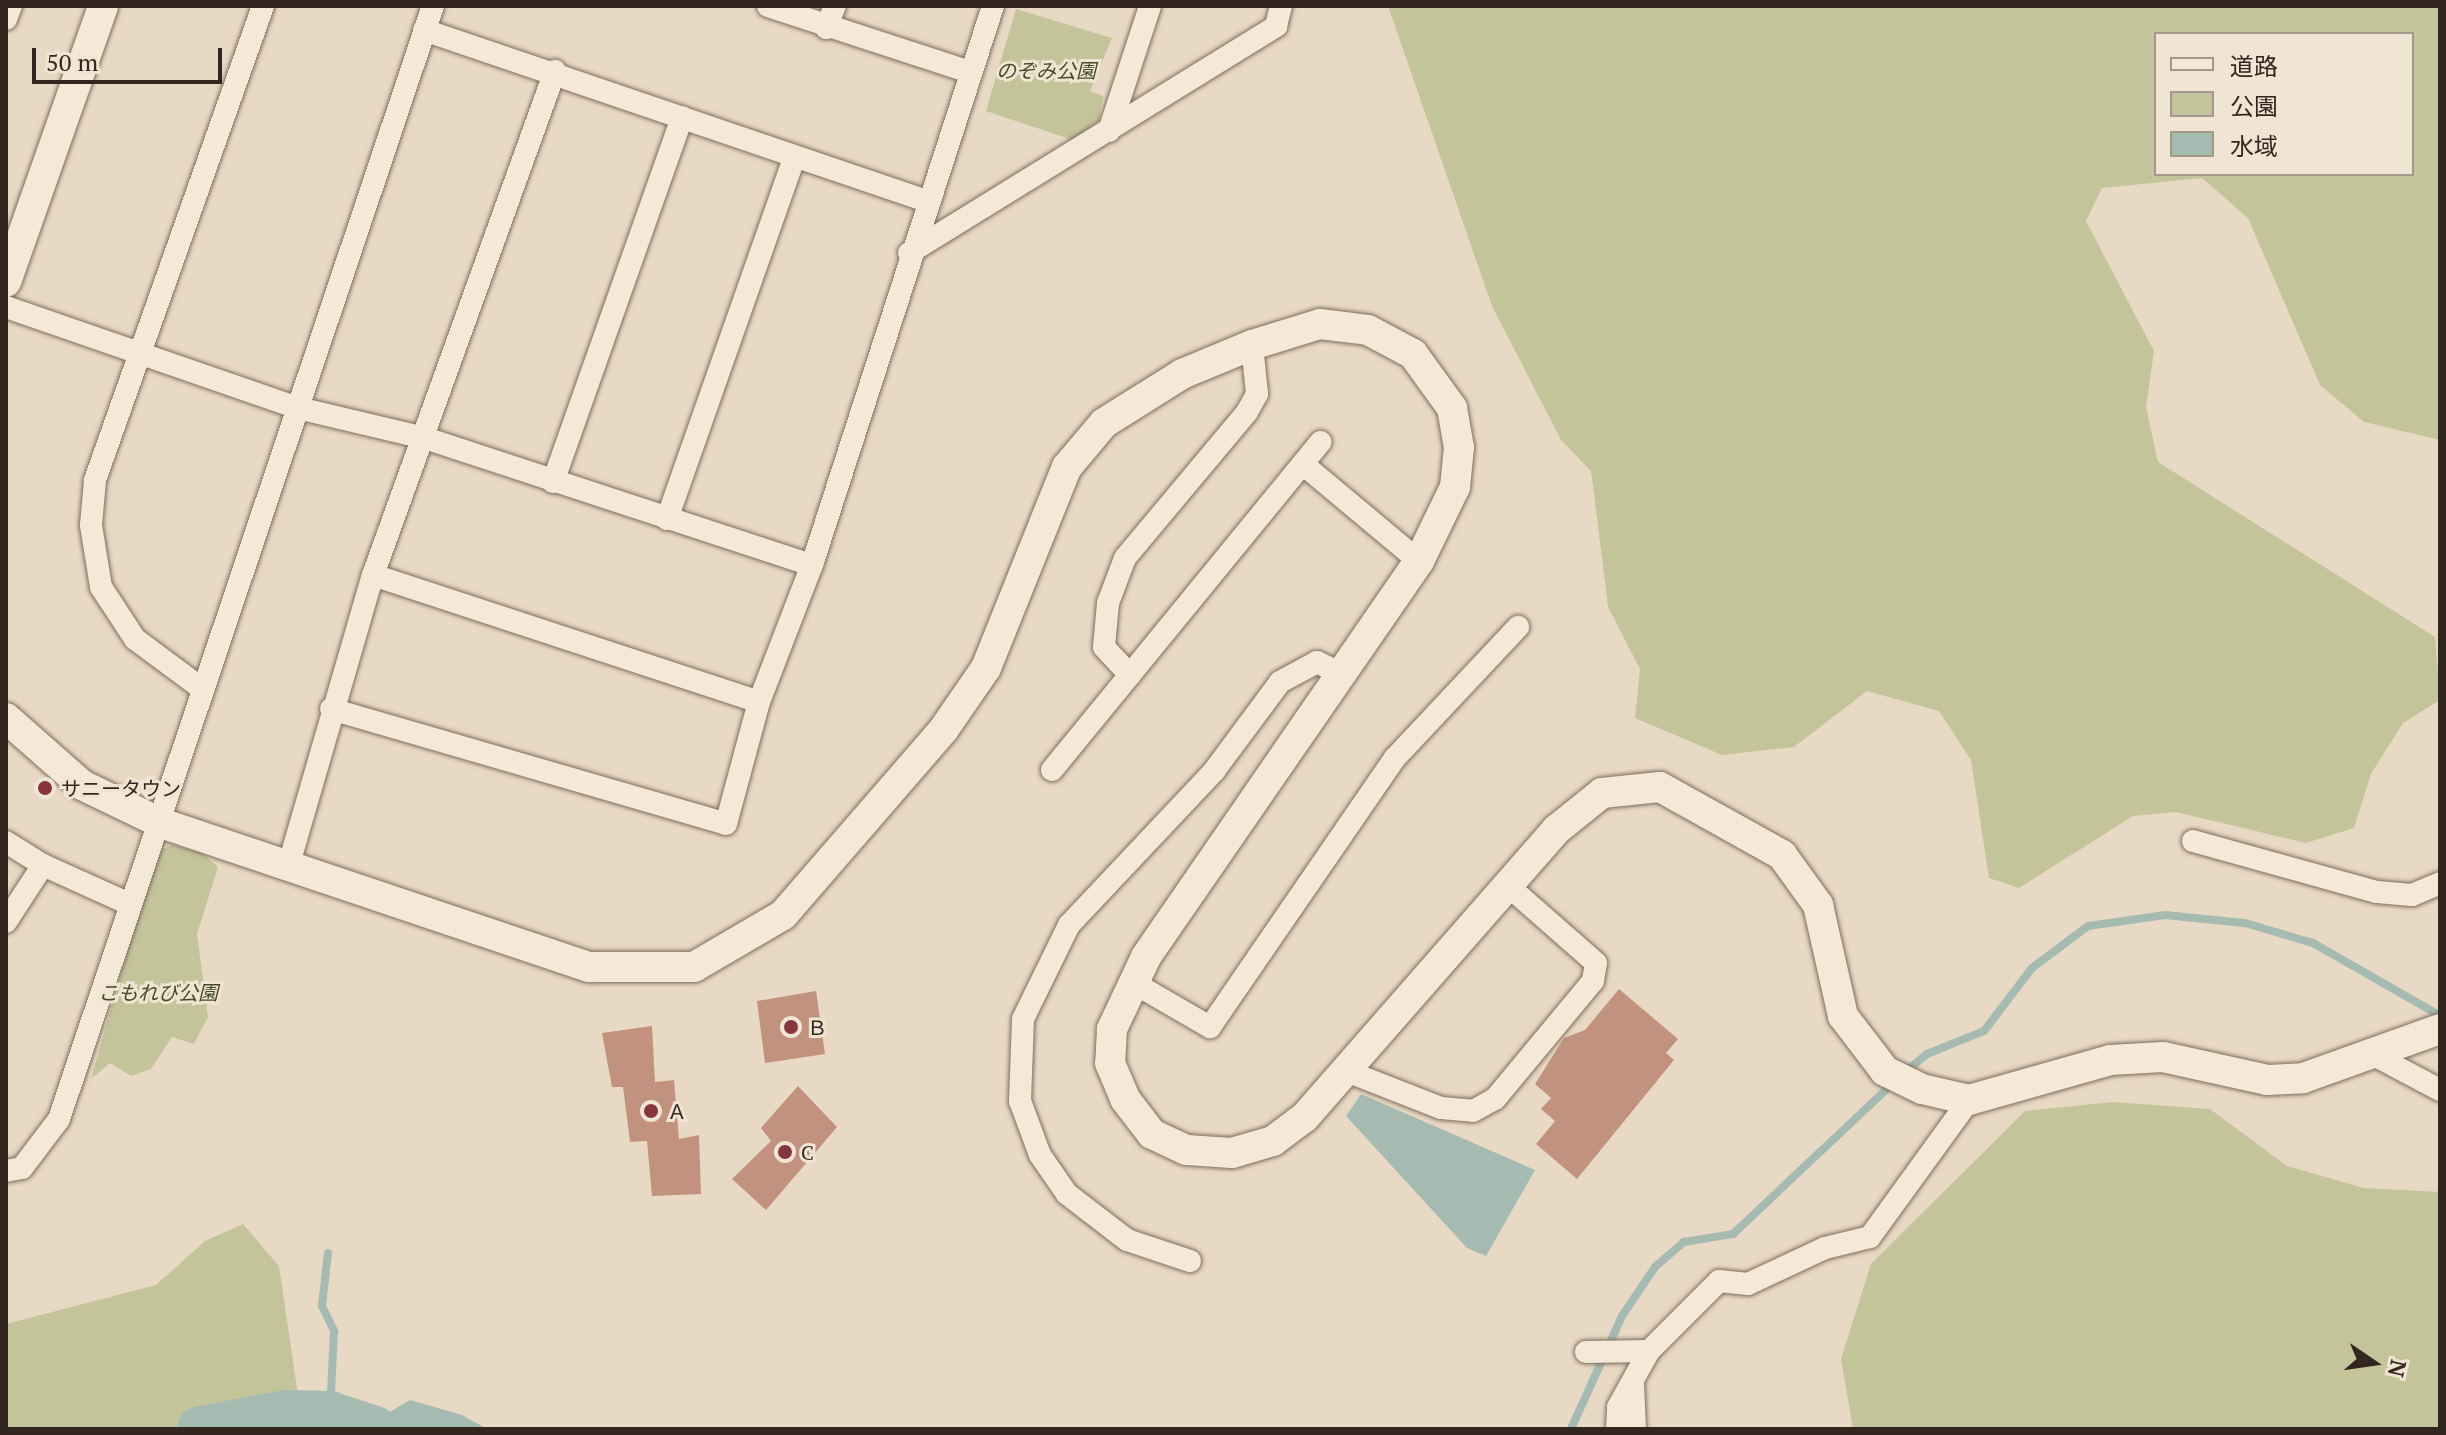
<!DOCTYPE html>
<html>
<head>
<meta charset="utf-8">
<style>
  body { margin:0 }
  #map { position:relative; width:2446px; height:1435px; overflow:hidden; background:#e8d9c4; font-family:"PT Serif","Noto Sans JP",serif }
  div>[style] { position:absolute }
  .green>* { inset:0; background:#c4c49a }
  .water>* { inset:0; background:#a5bbb2 }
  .stream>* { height:8px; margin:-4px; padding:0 4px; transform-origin:4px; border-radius:4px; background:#a5bbb2 }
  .river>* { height:46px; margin:-23px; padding:0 23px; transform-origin:23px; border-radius:23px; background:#a5bbb2 }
  .building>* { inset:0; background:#c1937f }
  .roads { filter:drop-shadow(0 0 2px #806c5d) drop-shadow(0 0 2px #806c5d) }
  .street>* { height:22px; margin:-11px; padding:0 11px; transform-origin:11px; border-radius:11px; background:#f4e8d6 }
  .secondary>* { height:30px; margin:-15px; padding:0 15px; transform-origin:15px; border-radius:15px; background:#f4e8d6 }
  .dots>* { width:22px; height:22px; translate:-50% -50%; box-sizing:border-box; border:4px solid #f0e4d3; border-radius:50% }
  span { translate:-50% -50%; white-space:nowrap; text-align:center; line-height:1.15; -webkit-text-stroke:6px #f0e4d3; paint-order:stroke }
  .park-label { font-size:20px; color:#474c28; font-style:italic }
  .poi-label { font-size:20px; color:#32261f }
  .left { translate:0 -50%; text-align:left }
  .frame { position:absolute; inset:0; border:8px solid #32261f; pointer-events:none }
  .legend { position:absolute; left:2154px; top:32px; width:260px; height:144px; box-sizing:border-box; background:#f0e4d3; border:2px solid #a4988b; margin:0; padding:10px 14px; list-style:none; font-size:24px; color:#32261f }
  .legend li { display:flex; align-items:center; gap:16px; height:40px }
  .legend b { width:40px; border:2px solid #a4988b }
  .north { position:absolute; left:2334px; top:1323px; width:80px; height:80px; -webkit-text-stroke:6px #f0e4d3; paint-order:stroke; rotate:103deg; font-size:22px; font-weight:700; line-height:32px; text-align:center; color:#32261f }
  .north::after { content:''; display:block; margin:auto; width:28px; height:36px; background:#32261f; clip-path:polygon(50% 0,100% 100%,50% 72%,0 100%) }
  .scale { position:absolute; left:32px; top:48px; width:190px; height:36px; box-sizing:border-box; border:4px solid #32261f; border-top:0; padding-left:10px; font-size:24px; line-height:28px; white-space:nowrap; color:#32261f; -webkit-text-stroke:6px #f0e4d3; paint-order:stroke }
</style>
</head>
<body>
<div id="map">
  <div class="green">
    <i style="clip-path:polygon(evenodd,1388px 6px,2440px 6px,2440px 440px,2364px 422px,2320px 385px,2248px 218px,2202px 178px,2102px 188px,2086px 221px,2154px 351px,2146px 407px,2158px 462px,2435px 637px,2440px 700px,2403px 723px,2371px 774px,2354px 828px,2306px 843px,2176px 812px,2133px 816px,2019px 888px,1989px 878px,1971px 760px,1939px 711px,1867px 691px,1794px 747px,1722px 755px,1635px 718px,1640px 669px,1608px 607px,1591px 471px,1561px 440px,1492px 306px,1388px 6px,2156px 34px,2412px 34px,2412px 174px,2156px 174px,2156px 34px)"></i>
    <i style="clip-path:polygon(1016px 9px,1112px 38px,1090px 91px,1103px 96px,1099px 120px,1076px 141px,986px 111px)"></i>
    <i style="clip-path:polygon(172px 845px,202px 853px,218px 867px,197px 934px,208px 1017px,194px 1044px,172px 1037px,151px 1069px,131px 1076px,110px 1063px,91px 1079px,155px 852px)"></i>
    <i style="clip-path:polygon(2113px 1102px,2210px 1109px,2287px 1166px,2364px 1188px,2440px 1192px,2440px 1429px,1853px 1429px,1841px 1359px,1871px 1264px,2025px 1111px)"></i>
    <i style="clip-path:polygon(243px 1224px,279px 1266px,303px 1429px,6px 1429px,6px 1324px,156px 1285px,205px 1241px)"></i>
  </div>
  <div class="water">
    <i style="clip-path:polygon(1361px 1094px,1535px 1170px,1486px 1256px,1467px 1248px,1346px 1116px)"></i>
    <i style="clip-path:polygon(410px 1400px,462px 1415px,487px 1429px,379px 1429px,383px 1416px)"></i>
  </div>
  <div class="stream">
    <i style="left:1903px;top:1074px;width:31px;rotate:-40deg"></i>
    <i style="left:1927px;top:1054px;width:61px;rotate:-22deg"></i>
    <i style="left:1984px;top:1031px;width:79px;rotate:-52.7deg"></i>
    <i style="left:2032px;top:968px;width:70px;rotate:-36.9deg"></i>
    <i style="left:2088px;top:926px;width:78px;rotate:-8.1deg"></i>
    <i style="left:2165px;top:915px;width:80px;rotate:5.7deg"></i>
    <i style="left:2245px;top:923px;width:71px;rotate:16.4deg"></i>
    <i style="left:2313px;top:943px;width:141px;rotate:29.8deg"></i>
    <i style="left:328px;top:1253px;width:53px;rotate:96.5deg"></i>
    <i style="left:322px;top:1306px;width:28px;rotate:64deg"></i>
    <i style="left:334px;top:1331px;width:83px;rotate:92.8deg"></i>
    <i style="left:1571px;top:1429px;width:124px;rotate:-65.7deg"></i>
    <i style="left:1622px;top:1316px;width:59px;rotate:-56deg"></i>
    <i style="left:1655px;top:1267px;width:38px;rotate:-41deg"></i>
    <i style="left:1684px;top:1242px;width:50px;rotate:-9.3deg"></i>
    <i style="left:1733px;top:1234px;width:220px;rotate:-43.3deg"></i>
  </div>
  <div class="river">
    <i style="left:200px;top:1429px;width:87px;rotate:-10.5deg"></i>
    <i style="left:286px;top:1413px;width:44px;rotate:1.3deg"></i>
    <i style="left:330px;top:1414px;width:47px;rotate:18.4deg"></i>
  </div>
  <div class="building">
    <i style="clip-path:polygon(1619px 989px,1678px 1039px,1666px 1053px,1674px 1060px,1577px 1179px,1536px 1144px,1555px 1121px,1541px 1109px,1551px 1098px,1535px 1084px,1564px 1038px,1585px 1030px)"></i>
    <i style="clip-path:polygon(816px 991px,825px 1054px,765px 1063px,757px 1001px)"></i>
    <i style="clip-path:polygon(652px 1026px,655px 1082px,674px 1080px,679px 1139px,699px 1135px,701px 1194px,652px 1196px,647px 1141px,630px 1142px,623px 1087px,612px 1087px,602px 1033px)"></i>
    <i style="clip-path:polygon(798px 1086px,837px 1127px,766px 1210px,732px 1179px,771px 1141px,761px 1128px)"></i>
  </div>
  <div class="roads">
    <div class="street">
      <i style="left:768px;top:6px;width:213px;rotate:18.1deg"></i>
      <i style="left:6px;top:19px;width:14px;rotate:-69deg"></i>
      <i style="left:826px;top:28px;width:24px;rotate:-68deg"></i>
      <i style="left:424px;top:30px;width:531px;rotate:18.78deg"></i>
      <i style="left:1109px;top:131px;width:132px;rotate:-71.8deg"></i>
      <i style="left:909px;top:253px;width:432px;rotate:-31.7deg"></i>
      <i style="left:1276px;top:26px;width:21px;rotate:-76deg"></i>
      <i style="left:6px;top:307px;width:309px;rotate:19.1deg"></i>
      <i style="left:298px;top:408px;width:130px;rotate:13.3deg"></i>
      <i style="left:425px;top:438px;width:407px;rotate:18.2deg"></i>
      <i style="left:1304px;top:465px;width:150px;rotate:39.9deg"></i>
      <i style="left:553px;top:482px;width:387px;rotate:-70.5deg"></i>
      <i style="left:667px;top:519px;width:383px;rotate:-70.6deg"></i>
      <i style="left:373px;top:575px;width:406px;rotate:18.2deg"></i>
      <i style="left:1130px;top:675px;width:38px;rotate:-133deg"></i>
      <i style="left:1104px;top:647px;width:44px;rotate:-84.8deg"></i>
      <i style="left:1108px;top:603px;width:48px;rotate:-69.3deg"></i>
      <i style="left:1125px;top:558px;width:190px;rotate:-50.1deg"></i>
      <i style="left:1247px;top:412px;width:21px;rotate:-61deg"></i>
      <i style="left:1257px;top:394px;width:49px;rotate:-95.8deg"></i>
      <i style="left:201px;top:688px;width:82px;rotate:-143.4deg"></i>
      <i style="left:135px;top:639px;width:62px;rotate:-123.2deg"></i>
      <i style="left:101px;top:587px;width:63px;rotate:-99.2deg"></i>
      <i style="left:91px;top:525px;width:45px;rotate:-84.9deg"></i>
      <i style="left:95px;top:480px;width:503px;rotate:-70.48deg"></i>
      <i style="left:331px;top:709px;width:411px;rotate:16.2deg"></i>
      <i style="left:726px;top:824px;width:126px;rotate:-74.9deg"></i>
      <i style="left:759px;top:702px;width:147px;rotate:-68.9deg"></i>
      <i style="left:812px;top:565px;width:588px;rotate:-72.06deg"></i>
      <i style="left:1052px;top:770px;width:424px;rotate:-50.7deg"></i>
      <i style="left:2193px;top:841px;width:191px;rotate:15.5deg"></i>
      <i style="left:2377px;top:892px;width:35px;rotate:5deg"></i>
      <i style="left:2412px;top:895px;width:30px;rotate:-23deg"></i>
      <i style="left:6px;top:842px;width:44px;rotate:31.9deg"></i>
      <i style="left:43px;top:865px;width:68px;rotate:123deg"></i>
      <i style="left:43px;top:865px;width:92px;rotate:24.3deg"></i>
      <i style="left:288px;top:867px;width:304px;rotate:-73.8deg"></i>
      <i style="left:373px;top:575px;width:536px;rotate:-70.14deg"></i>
      <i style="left:1134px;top:983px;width:88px;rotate:30.1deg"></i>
      <i style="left:1210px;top:1027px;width:326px;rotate:-55.5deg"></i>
      <i style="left:1395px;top:758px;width:180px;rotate:-46.8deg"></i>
      <i style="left:2372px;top:1054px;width:77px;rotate:27.9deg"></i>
      <i style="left:1344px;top:1070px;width:104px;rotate:21.4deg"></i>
      <i style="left:1441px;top:1108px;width:32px;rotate:5deg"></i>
      <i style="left:1473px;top:1111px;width:25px;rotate:-29deg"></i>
      <i style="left:1495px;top:1099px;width:153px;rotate:-50.3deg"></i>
      <i style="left:1593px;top:981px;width:18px;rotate:-81deg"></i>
      <i style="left:1596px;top:963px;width:121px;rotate:-138.7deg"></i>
      <i style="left:6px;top:1171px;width:16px;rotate:-11deg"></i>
      <i style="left:22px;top:1168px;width:61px;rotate:-52.9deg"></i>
      <i style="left:59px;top:1119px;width:1174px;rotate:-71.43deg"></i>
      <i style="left:1190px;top:1261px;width:66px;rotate:-161.6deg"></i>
      <i style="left:1127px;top:1240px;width:76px;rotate:-142.5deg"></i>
      <i style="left:1067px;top:1194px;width:47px;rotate:-124.7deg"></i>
      <i style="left:1040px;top:1155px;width:58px;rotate:-110.3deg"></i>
      <i style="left:1020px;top:1101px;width:82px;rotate:-87.9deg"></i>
      <i style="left:1023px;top:1019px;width:105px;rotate:-63.9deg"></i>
      <i style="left:1069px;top:925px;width:212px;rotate:-46.7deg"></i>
      <i style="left:1214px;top:771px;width:111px;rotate:-53.4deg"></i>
      <i style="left:1280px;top:682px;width:42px;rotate:-28.4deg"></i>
      <i style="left:1317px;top:662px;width:25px;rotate:26deg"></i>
      <i style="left:1586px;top:1352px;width:63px;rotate:-0.9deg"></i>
      <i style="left:1649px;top:1351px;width:99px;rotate:-45deg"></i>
      <i style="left:1719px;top:1281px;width:29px;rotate:6deg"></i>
      <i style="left:1748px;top:1284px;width:85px;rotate:-25.1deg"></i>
      <i style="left:1825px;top:1248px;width:46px;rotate:-13.7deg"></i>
      <i style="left:1870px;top:1237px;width:169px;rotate:-54.1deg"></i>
      <i style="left:1633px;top:1383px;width:46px;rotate:87.5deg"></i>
      <i style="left:1617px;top:1429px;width:22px;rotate:-87deg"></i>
      <i style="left:1618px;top:1407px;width:64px;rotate:-61deg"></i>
    </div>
    <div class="secondary">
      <i style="left:6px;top:282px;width:293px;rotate:-70.6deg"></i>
      <i style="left:6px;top:718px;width:101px;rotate:41.4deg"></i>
      <i style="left:82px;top:785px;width:88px;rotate:25.7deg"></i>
      <i style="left:161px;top:823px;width:452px;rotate:18.6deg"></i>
      <i style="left:589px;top:967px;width:105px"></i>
      <i style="left:694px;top:967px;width:103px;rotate:-30.3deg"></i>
      <i style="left:783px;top:915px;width:246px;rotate:-49.1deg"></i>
      <i style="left:944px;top:729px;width:74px;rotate:-55.5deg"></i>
      <i style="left:986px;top:668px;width:217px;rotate:-68.1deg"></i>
      <i style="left:1067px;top:467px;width:57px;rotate:-49.9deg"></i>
      <i style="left:1104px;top:423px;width:92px;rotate:-32.1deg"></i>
      <i style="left:1182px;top:374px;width:76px;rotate:-22.5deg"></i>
      <i style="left:1252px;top:345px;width:71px;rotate:-17.2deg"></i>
      <i style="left:1320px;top:324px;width:48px;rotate:7.1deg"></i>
      <i style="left:1368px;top:330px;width:51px;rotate:28.1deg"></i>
      <i style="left:1413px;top:354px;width:67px;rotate:54.2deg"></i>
      <i style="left:1452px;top:408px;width:40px;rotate:80deg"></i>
      <i style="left:1459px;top:447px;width:40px;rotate:95.7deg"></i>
      <i style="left:1455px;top:487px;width:82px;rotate:115.9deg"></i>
      <i style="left:1419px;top:561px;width:481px;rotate:124.6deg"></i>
      <i style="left:1146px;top:957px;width:80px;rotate:115.3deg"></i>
      <i style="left:1112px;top:1029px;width:34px;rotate:93deg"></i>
      <i style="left:1110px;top:1063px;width:39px;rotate:67deg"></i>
      <i style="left:1125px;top:1099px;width:44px;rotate:52.4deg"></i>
      <i style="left:1152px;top:1134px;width:38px;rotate:25deg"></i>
      <i style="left:1187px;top:1150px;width:45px;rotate:3.8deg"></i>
      <i style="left:1232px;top:1153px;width:43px;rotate:-16.3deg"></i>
      <i style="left:1273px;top:1141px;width:39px;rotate:-37deg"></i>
      <i style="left:1304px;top:1118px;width:383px;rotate:-48.8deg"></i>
      <i style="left:1556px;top:830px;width:59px;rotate:-38.8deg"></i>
      <i style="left:1602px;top:793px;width:58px;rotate:-5.9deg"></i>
      <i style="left:1660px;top:787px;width:140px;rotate:29.1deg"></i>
      <i style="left:1782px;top:855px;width:62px;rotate:54.2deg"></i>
      <i style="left:1818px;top:905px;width:114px;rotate:77.3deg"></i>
      <i style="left:1843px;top:1016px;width:69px;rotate:52.6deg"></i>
      <i style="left:1885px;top:1071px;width:41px;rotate:25.9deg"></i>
      <i style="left:1922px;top:1089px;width:48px;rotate:13.2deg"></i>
      <i style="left:1969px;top:1100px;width:147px;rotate:-15.8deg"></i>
      <i style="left:2110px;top:1060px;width:53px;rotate:-3.2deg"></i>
      <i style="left:2163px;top:1057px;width:107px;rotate:12.4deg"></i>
      <i style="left:2268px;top:1080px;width:35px;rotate:-3deg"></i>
      <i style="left:2303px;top:1078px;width:145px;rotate:-19.7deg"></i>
    </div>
  </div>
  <div class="dots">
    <i style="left:45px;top:788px;background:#87353f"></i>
    <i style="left:791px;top:1027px;background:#87353f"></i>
    <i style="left:651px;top:1111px;background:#87353f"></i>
    <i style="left:785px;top:1152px;background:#87353f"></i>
  </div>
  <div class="park-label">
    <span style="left:1046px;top:70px">のぞみ公園</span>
    <span style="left:158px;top:992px">こもれび公園</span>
  </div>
  <div class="poi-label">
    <span class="left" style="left:61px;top:788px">サニータウン</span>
    <span class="left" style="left:807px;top:1027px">Ｂ</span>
    <span class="left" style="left:667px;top:1111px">Ａ</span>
    <span class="left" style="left:801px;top:1152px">C</span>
  </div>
  <div class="frame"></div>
  <ul class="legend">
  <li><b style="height:10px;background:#f4e8d6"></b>道路</li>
  <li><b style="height:22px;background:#c4c49a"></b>公園</li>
  <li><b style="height:22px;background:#a5bbb2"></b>水域</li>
  </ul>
  <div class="north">N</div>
  <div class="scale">50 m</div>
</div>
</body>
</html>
